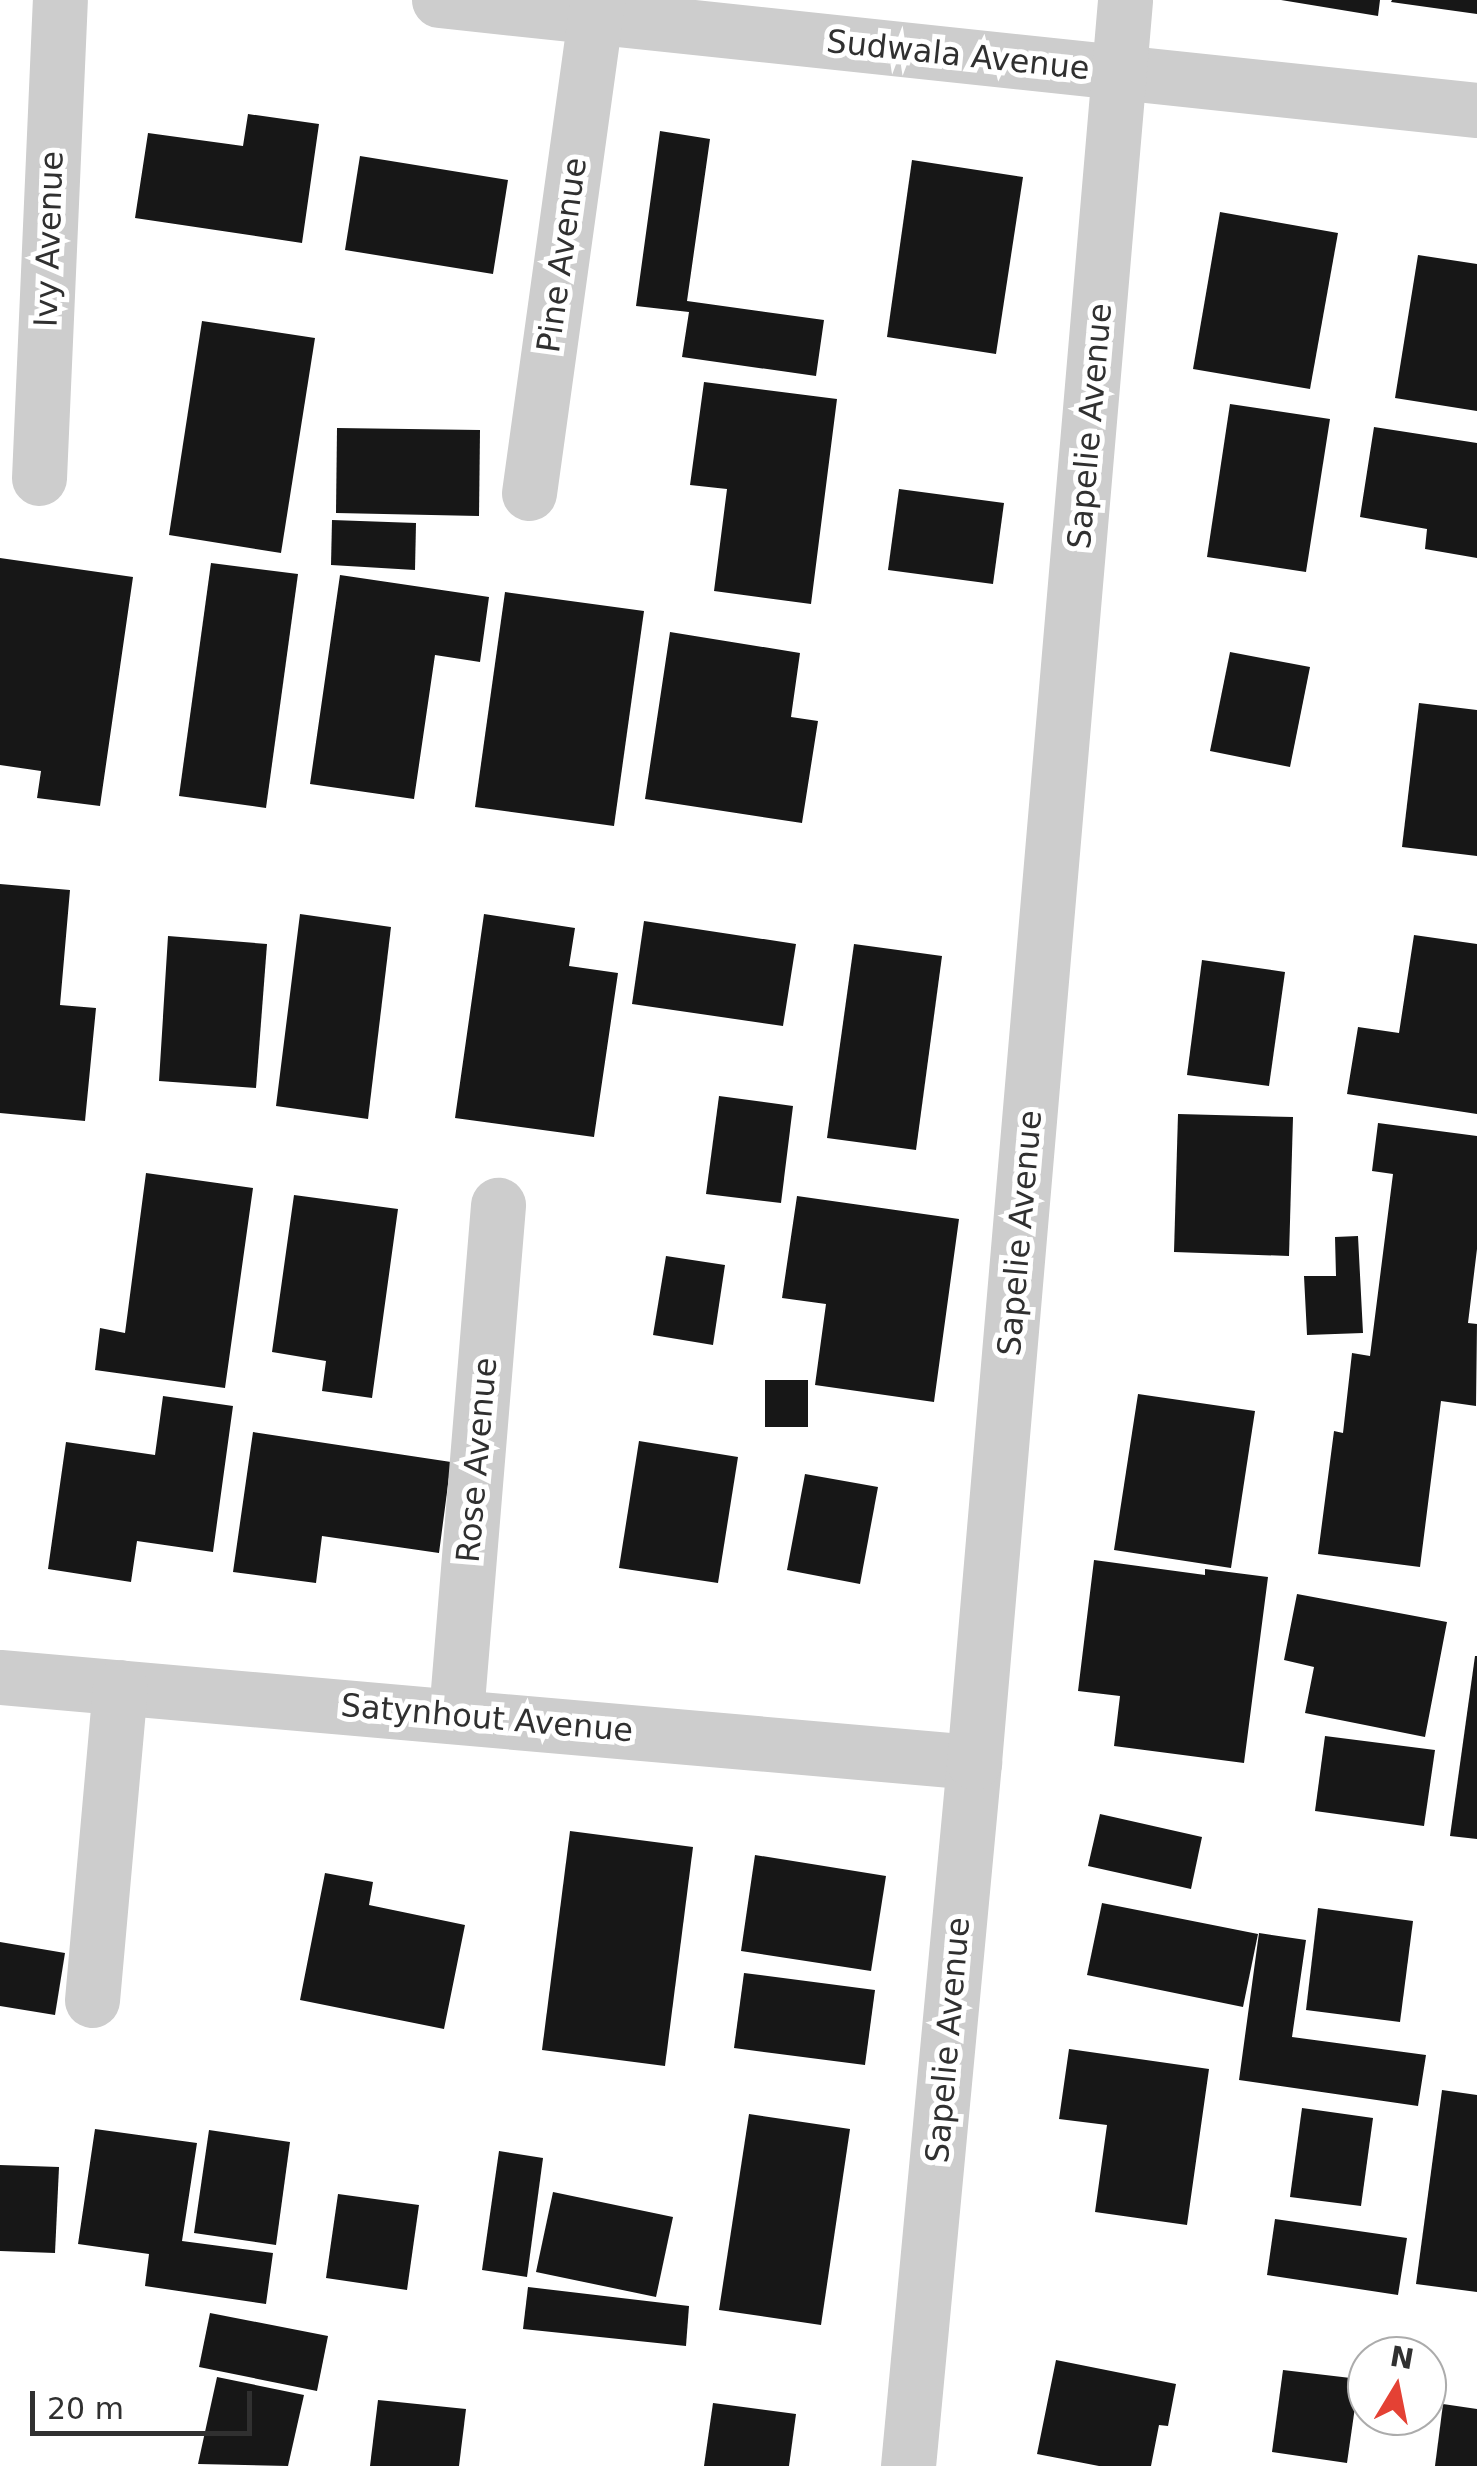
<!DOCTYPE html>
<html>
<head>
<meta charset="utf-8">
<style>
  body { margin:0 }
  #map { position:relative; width:1477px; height:2466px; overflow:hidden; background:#fff; font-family:"DejaVu Sans",sans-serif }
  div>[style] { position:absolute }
  .building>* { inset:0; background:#171717 }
  .minor>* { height:55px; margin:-27.5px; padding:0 27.5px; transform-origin:27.5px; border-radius:27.5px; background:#cdcdcd }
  span { translate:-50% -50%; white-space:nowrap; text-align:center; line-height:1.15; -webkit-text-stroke:10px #fff; paint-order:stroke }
  .street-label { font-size:32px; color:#303030 }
  .north { position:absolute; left:1347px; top:2336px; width:100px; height:100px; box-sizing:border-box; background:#fff; border:2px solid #acacac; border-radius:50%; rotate:10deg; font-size:28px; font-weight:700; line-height:40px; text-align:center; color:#303030 }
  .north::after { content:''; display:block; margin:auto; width:35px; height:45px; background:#e44134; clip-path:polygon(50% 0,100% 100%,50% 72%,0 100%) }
  .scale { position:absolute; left:30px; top:2391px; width:222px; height:45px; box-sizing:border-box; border:5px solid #303030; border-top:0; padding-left:12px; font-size:30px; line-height:35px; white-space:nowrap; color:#303030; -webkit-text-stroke:8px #fff; paint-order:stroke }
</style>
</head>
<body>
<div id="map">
  <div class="building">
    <i style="clip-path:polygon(1281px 0,1380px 0,1378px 16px)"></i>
    <i style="clip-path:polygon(1392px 0,1477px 0,1477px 14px,1391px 2px)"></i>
    <i style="clip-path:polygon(248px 114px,319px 124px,302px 243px,135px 218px,148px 133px,243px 146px)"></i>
    <i style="clip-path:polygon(660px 131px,710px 139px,687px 301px,824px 320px,816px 376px,682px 357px,689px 312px,636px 306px)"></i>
    <i style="clip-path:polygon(360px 156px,508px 180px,493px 274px,345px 250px)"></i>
    <i style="clip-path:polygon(912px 160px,1023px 177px,996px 354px,887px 337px)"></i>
    <i style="clip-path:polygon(1220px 212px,1338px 233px,1310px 389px,1193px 369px)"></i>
    <i style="clip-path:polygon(1418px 255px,1477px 264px,1477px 411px,1395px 398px)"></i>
    <i style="clip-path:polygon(202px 321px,315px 338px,281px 553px,169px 535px)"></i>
    <i style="clip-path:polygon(704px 382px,837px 399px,811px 604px,714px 591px,727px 489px,690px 485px)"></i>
    <i style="clip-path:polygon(1230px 404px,1330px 419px,1306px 572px,1207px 557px)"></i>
    <i style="clip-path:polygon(1374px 427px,1477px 443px,1477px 558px,1425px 549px,1427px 529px,1360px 517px)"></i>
    <i style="clip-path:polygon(337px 428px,480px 430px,479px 516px,336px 513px)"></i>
    <i style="clip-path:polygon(899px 489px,1004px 503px,993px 584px,888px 570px)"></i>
    <i style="clip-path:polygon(332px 520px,416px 523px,415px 570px,331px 565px)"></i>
    <i style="clip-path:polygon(0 558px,133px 577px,100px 806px,37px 798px,41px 771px,0 765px)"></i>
    <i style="clip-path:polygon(211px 563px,298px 574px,266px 808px,179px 796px)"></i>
    <i style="clip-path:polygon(340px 575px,489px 597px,480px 662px,435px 655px,414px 799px,310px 784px)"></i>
    <i style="clip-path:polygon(505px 592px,644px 611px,614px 826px,475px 807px)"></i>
    <i style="clip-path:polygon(670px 632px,800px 653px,791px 717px,818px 721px,802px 823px,645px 799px)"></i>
    <i style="clip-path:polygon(1230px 652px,1310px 667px,1290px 767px,1210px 751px)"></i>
    <i style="clip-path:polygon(1419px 703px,1477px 710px,1477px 856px,1402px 847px)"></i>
    <i style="clip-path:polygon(0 884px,70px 890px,60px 1005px,96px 1008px,85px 1121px,0 1113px)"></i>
    <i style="clip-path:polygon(300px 914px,391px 927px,368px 1119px,276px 1106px)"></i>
    <i style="clip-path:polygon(484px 914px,575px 928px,569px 966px,618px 973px,594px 1137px,455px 1118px)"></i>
    <i style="clip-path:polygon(644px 921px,796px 944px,783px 1026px,632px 1004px)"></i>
    <i style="clip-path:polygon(1414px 935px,1477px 944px,1477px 1114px,1347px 1094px,1358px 1027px,1399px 1033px)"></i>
    <i style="clip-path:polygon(168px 936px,267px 944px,256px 1088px,159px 1081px)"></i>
    <i style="clip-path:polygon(854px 944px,942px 956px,916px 1150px,827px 1138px)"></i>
    <i style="clip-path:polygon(1202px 960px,1285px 972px,1269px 1086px,1187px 1075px)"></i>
    <i style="clip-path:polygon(719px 1096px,793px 1106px,781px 1203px,706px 1194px)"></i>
    <i style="clip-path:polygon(1178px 1114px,1293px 1117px,1289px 1256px,1174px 1252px)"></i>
    <i style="clip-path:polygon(1378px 1123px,1477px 1136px,1477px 1249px,1468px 1323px,1477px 1324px,1476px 1406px,1441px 1401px,1420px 1567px,1318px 1554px,1334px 1431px,1343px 1433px,1352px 1353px,1370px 1356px,1393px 1174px,1372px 1171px)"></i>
    <i style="clip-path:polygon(146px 1173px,253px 1188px,225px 1388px,95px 1370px,100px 1328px,125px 1333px)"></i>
    <i style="clip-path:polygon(294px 1195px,398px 1209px,372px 1398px,322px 1391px,326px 1361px,272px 1352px)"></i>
    <i style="clip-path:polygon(797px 1196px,959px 1219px,934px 1402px,815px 1385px,826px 1304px,782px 1298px)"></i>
    <i style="clip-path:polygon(1358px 1236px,1363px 1333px,1307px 1335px,1304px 1276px,1336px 1276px,1335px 1237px)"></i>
    <i style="clip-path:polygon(666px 1256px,725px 1265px,713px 1345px,653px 1335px)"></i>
    <i style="clip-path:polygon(765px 1380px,808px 1380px,808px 1427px,765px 1427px)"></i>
    <i style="clip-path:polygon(1138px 1394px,1255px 1411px,1231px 1568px,1114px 1550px)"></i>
    <i style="clip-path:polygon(163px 1396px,233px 1406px,213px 1552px,137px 1541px,131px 1582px,48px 1569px,66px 1442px,155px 1455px)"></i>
    <i style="clip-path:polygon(253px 1432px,451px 1462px,439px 1553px,322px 1536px,316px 1583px,233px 1572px)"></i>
    <i style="clip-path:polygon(639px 1441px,738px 1457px,718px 1583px,619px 1568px)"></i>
    <i style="clip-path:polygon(805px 1474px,878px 1487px,860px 1584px,787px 1570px)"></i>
    <i style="clip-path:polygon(1094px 1560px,1205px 1575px,1205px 1569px,1268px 1577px,1244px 1763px,1114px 1746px,1120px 1696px,1078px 1691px)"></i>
    <i style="clip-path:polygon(1297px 1594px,1447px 1622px,1425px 1737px,1305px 1713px,1314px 1667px,1284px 1660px)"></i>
    <i style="clip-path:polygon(1475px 1656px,1477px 1656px,1477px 1839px,1450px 1836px)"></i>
    <i style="clip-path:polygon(1325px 1736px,1435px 1750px,1424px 1826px,1315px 1811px)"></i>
    <i style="clip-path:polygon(1100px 1814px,1202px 1837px,1191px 1889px,1088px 1866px)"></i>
    <i style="clip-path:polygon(570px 1831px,693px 1847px,665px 2066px,542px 2050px)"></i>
    <i style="clip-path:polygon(755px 1855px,886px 1876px,871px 1971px,741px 1951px)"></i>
    <i style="clip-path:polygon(325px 1873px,373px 1882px,369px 1905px,465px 1925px,444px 2029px,300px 2000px)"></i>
    <i style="clip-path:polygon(1102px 1903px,1258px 1934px,1243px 2007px,1087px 1975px)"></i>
    <i style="clip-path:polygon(1318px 1908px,1413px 1921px,1400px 2022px,1306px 2010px)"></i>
    <i style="clip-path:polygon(1259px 1933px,1306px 1940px,1292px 2037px,1426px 2055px,1418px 2106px,1239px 2080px)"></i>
    <i style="clip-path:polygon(0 1942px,65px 1953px,55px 2015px,0 2006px)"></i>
    <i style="clip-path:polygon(744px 1973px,875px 1990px,865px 2065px,734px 2048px)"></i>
    <i style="clip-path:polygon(1069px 2049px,1209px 2069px,1187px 2225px,1095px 2212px,1107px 2125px,1059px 2119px)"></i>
    <i style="clip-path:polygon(1442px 2090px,1477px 2095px,1477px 2292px,1416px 2284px)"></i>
    <i style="clip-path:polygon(1302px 2108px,1373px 2118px,1361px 2206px,1290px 2197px)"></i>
    <i style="clip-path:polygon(749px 2114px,850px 2129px,821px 2325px,719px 2310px)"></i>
    <i style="clip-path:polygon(95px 2129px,197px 2143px,182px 2241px,273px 2253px,266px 2304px,145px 2286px,149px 2254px,78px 2244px)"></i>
    <i style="clip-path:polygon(209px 2130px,290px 2142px,276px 2245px,194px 2233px)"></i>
    <i style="clip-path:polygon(499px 2151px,543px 2158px,527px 2277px,482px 2270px)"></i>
    <i style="clip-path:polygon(0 2165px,59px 2167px,55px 2253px,0 2251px)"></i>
    <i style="clip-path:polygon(553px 2192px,673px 2217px,656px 2297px,536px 2272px)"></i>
    <i style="clip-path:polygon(338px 2194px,419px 2205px,407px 2290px,326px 2278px)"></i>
    <i style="clip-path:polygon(1275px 2219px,1407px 2238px,1398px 2295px,1267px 2275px)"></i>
    <i style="clip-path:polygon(528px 2287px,689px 2306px,686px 2346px,523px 2329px)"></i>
    <i style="clip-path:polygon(210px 2313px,328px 2336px,317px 2391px,199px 2367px)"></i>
    <i style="clip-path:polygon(1056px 2360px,1176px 2384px,1168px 2426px,1159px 2425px,1151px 2466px,1099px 2466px,1037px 2454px)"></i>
    <i style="clip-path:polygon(1283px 2370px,1359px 2379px,1347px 2463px,1272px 2452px)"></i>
    <i style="clip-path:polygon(217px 2377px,304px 2395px,288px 2466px,198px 2464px)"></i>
    <i style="clip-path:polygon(378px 2400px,466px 2409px,459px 2466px,370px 2466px)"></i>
    <i style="clip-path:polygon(713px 2403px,796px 2414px,789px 2466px,704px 2466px)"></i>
    <i style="clip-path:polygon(1443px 2404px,1477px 2409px,1477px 2466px,1435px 2466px)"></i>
  </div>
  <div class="minor">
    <i style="left:439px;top:0;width:1044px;rotate:6.05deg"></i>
    <i style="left:39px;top:478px;width:478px;rotate:-87.5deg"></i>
    <i style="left:529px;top:493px;width:498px;rotate:-82.1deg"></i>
    <i style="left:0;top:1677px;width:978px;rotate:4.99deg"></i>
    <i style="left:456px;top:1714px;width:511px;rotate:-85.28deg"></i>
    <i style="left:92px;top:2000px;width:314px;rotate:-84.9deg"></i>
    <i style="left:908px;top:2466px;width:707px;rotate:-84.64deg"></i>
    <i style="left:974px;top:1762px;width:1768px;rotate:-85.1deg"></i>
  </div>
  <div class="street-label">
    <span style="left:958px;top:55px;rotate:6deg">Sudwala Avenue</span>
    <span style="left:49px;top:239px;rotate:-88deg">Ivy Avenue</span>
    <span style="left:562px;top:255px;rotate:-82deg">Pine Avenue</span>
    <span style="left:1090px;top:426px;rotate:-85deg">Sapelie Avenue</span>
    <span style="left:1020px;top:1233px;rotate:-85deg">Sapelie Avenue</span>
    <span style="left:477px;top:1460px;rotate:-85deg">Rose Avenue</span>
    <span style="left:487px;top:1718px;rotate:5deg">Satynhout Avenue</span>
    <span style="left:948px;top:2040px;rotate:-85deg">Sapelie Avenue</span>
  </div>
  <div class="north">N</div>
  <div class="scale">20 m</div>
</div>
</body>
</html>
